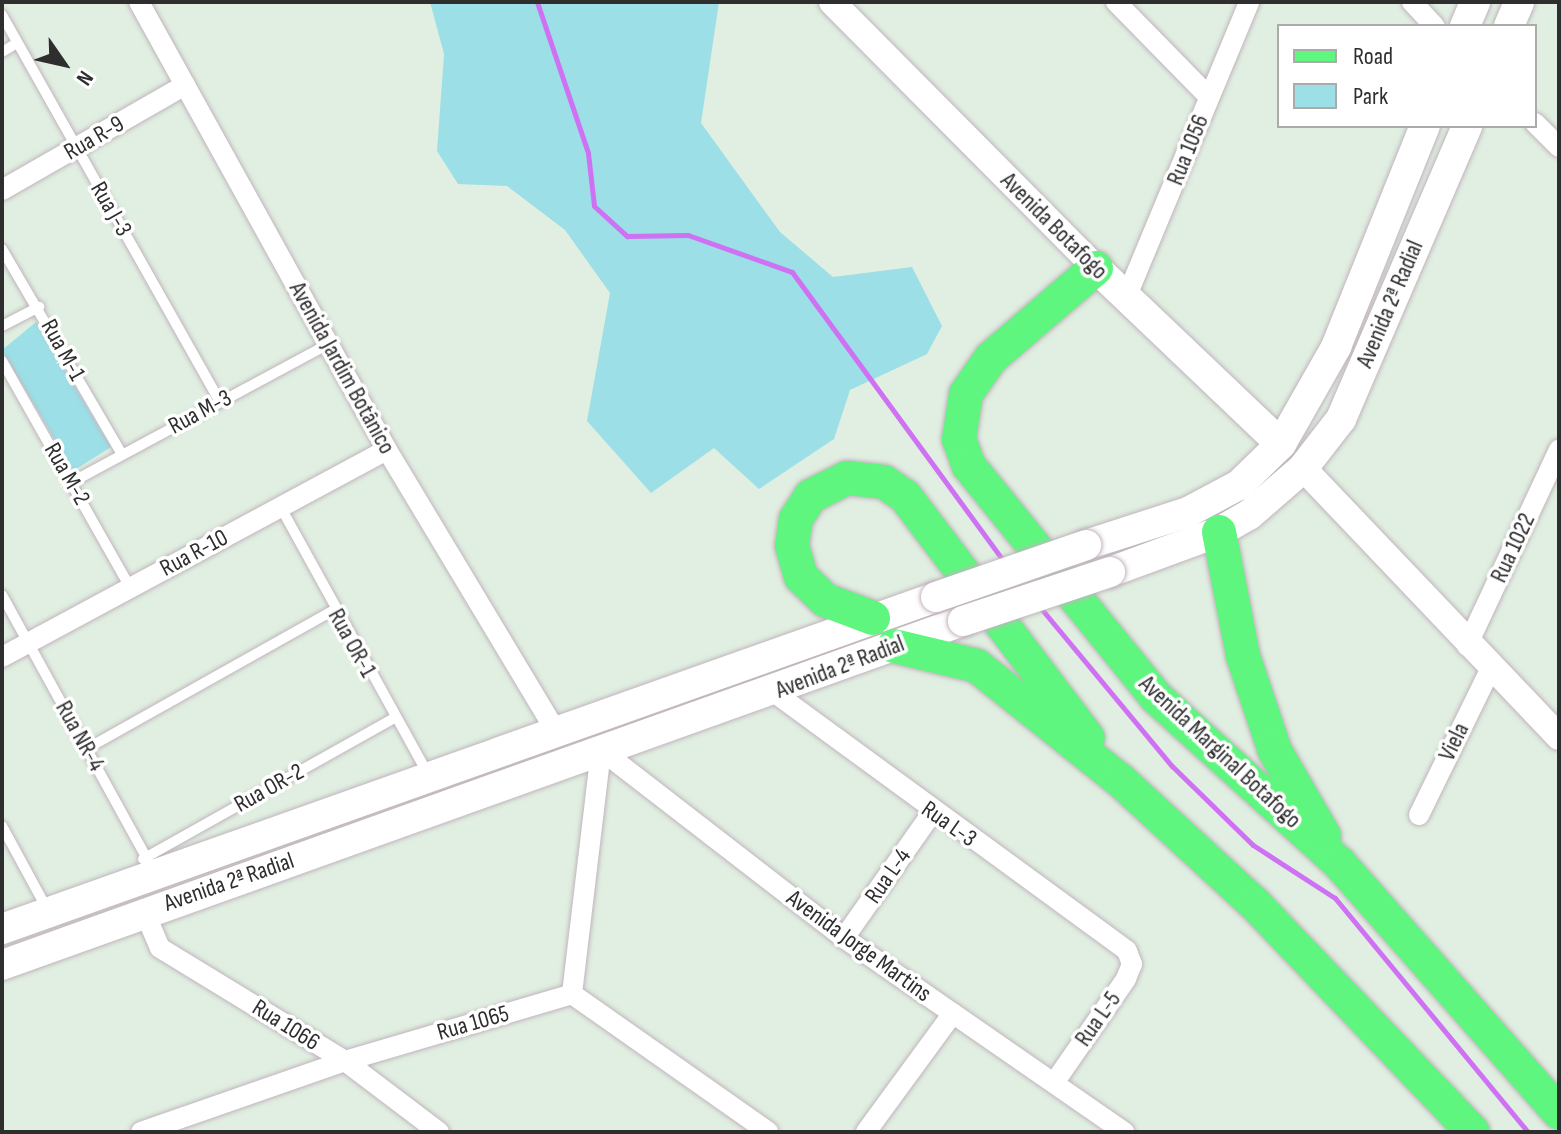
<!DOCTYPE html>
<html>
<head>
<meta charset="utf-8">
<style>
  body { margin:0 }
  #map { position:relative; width:1561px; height:1134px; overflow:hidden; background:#e0efe1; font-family:"Sofia Sans Condensed",sans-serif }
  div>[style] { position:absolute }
  .green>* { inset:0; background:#9cdfe7 }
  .stream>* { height:5px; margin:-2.5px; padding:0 2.5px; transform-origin:2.5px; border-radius:2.5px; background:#ce71f3 }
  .roads { filter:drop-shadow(0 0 2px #c1b4be) drop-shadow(0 0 2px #c1b4be) }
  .service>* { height:10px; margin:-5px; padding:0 5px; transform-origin:5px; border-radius:5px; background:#fff }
  .minor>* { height:20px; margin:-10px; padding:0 10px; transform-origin:10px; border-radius:10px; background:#fff }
  .tertiary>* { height:26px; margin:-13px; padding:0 13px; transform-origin:13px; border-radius:13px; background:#fff }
  .secondary>* { height:30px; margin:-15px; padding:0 15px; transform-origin:15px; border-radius:15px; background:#fff }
  .primary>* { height:34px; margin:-17px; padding:0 17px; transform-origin:17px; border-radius:17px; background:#5ff67f }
  .bridges { filter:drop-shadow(0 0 2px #c1b4be) drop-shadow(0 0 2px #c1b4be) }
  .secondary-bridge>* { height:30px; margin:-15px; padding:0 15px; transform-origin:15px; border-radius:15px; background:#fff }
  span { translate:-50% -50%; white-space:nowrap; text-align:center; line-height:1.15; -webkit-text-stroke:7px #fff; paint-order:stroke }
  .street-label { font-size:24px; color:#2e2e2e }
  .frame { position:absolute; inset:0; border:4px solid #2e2e2e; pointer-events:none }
  .legend { position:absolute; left:1277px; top:24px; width:260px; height:104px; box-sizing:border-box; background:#fff; border:2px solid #ababab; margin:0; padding:10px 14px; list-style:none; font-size:24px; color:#2e2e2e }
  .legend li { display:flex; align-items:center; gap:16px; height:40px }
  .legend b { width:40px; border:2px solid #ababab }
  .north { position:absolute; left:24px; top:24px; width:80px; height:80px; -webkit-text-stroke:6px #fff; paint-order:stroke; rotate:124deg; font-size:22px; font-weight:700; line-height:32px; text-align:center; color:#2e2e2e }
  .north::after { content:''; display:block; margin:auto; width:28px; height:36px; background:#2e2e2e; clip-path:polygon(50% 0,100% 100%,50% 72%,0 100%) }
</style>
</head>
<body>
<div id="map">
  <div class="green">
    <i style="clip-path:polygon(430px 2px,719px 2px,701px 123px,780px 232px,833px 277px,912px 267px,942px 326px,927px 354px,850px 390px,834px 439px,759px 489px,714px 448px,651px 493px,587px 421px,610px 293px,565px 230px,507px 186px,458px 184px,437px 151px,444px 54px)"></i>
    <i style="clip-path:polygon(36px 322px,111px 447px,73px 471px,2px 350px)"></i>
  </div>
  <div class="stream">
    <i style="left:537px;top:2px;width:159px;rotate:71.3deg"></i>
    <i style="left:588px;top:153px;width:53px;rotate:83.5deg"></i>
    <i style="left:594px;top:206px;width:45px;rotate:42.3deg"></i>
    <i style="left:627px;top:236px;width:61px;rotate:-0.9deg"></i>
    <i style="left:688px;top:235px;width:110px;rotate:19.6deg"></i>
    <i style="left:792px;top:272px;width:362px;rotate:53.8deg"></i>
    <i style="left:1039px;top:606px;width:208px;rotate:50.3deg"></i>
    <i style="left:1172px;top:766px;width:113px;rotate:44.3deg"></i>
    <i style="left:1253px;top:845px;width:98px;rotate:32.9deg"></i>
    <i style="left:1335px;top:898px;width:303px;rotate:50.5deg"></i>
  </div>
  <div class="roads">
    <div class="service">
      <i style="left:2px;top:15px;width:444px;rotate:60.6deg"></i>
      <i style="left:2px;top:52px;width:17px;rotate:-31deg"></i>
      <i style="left:2px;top:249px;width:236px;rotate:59.7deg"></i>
      <i style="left:2px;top:326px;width:42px;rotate:-27.2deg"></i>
      <i style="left:2px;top:361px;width:260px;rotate:60.5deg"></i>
      <i style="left:72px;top:482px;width:291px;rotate:-28.3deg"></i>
      <i style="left:280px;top:506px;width:308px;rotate:61.1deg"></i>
      <i style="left:2px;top:595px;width:314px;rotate:61.2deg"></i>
      <i style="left:88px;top:748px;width:282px;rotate:-29.3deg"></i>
      <i style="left:2px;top:826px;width:94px;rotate:61.5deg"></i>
      <i style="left:143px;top:859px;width:288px;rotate:-29.3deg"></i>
    </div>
    <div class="minor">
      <i style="left:139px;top:2px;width:512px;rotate:61.03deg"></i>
      <i style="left:387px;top:450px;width:324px;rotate:59deg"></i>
      <i style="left:1116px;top:2px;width:133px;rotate:45.6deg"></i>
      <i style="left:1412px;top:2px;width:33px;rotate:47deg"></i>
      <i style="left:1535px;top:123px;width:34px;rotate:45deg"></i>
      <i style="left:2px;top:190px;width:211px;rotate:-29.8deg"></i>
      <i style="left:1126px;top:298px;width:321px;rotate:-67.4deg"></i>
      <i style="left:1467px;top:646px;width:217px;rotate:-64.9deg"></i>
      <i style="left:2px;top:657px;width:437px;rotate:-28.3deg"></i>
      <i style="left:775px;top:693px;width:436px;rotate:36.2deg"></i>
      <i style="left:1127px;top:951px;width:14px;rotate:69deg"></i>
      <i style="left:1132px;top:964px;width:16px;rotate:112deg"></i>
      <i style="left:1126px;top:979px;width:126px;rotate:124.7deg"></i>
      <i style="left:601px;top:750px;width:307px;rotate:37.7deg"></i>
      <i style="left:844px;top:938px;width:341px;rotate:34.7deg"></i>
      <i style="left:1419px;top:815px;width:161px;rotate:-63.9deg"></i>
      <i style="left:144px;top:911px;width:40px;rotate:66.6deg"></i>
      <i style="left:160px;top:948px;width:217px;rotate:31.4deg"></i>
      <i style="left:345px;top:1061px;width:118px;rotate:37.1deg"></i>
      <i style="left:844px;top:938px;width:153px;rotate:-54.9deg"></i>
      <i style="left:572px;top:994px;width:240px;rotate:35.1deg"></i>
      <i style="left:141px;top:1132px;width:216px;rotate:-19.2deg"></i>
      <i style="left:345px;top:1061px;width:237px;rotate:-16.4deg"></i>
      <i style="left:572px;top:994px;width:246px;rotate:-83.2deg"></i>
      <i style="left:866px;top:1132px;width:147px;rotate:-53.8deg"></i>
    </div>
    <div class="tertiary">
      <i style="left:832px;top:2px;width:375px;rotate:45.2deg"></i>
      <i style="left:1303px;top:468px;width:371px;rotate:46.4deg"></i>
    </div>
    <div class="secondary">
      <i style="left:1465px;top:26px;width:26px;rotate:-67deg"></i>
      <i style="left:1509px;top:26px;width:26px;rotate:-67deg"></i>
      <i style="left:1096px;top:268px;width:255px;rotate:43.6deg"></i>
      <i style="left:1086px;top:545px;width:107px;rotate:-17.9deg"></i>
      <i style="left:1188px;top:512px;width:58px;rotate:-27.9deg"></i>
      <i style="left:1239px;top:485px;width:59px;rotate:-44.3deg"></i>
      <i style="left:1281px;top:444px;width:112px;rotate:-60.4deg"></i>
      <i style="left:1336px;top:347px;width:238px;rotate:-68.1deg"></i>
      <i style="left:1110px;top:572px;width:116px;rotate:-20.2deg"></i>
      <i style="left:1219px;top:532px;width:34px;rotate:-30deg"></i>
      <i style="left:1249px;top:515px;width:72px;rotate:-41deg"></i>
      <i style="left:1303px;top:468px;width:62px;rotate:-52.2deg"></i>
      <i style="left:1341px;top:419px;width:319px;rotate:-66.7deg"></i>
      <i style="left:2px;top:929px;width:991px;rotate:-19.57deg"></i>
      <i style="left:2px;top:965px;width:1021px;rotate:-19.7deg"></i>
    </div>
    <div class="primary">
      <i style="left:1096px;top:268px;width:138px;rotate:139.4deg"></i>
      <i style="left:991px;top:358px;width:44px;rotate:124.8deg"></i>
      <i style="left:966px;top:394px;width:46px;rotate:98.8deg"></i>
      <i style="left:959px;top:439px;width:29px;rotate:70deg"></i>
      <i style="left:969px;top:466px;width:297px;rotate:51deg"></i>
      <i style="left:1156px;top:697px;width:248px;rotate:42.2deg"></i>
      <i style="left:1340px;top:864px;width:331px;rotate:48.6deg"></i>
      <i style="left:1219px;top:532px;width:126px;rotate:79deg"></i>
      <i style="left:1243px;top:656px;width:100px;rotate:71.4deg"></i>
      <i style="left:1275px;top:751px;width:98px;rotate:60deg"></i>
      <i style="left:873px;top:618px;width:51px;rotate:-159.4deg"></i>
      <i style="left:825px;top:600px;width:33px;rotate:-136deg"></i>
      <i style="left:801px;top:577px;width:32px;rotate:-106deg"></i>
      <i style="left:792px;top:546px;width:27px;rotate:-82deg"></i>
      <i style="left:796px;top:519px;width:27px;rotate:-57deg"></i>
      <i style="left:811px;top:496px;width:40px;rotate:-26.6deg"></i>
      <i style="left:847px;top:478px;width:37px;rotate:6deg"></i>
      <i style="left:884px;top:482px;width:25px;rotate:34deg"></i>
      <i style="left:905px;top:496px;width:303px;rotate:52.9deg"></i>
      <i style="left:894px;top:646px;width:85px;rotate:13.5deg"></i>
      <i style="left:977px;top:666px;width:183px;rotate:38.6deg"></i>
      <i style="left:1120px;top:780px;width:183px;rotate:42.6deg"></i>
      <i style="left:1255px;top:904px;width:315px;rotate:46.3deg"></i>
    </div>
  </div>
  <div class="bridges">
    <div class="secondary-bridge">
      <i style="left:936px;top:597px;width:159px;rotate:-19.1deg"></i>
      <i style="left:963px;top:621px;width:155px;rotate:-18.4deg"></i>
    </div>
  </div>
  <div class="street-label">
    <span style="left:94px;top:138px;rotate:-30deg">Rua R-9</span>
    <span style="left:1188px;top:150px;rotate:-68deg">Rua 1056</span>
    <span style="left:111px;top:209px;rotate:60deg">Rua J-3</span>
    <span style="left:1054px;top:226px;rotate:45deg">Avenida Botafogo</span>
    <span style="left:1390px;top:304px;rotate:-67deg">Avenida 2ª Radial</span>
    <span style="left:63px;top:350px;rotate:61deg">Rua M-1</span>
    <span style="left:342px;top:368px;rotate:61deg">Avenida Jardim Botânico</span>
    <span style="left:200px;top:412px;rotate:-28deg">Rua M-3</span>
    <span style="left:67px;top:474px;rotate:60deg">Rua M-2</span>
    <span style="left:1513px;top:548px;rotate:-65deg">Rua 1022</span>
    <span style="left:194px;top:553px;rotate:-28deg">Rua R-10</span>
    <span style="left:352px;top:643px;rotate:61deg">Rua OR-1</span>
    <span style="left:840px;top:667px;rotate:-21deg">Avenida 2ª Radial</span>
    <span style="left:80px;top:736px;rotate:61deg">Rua NR-4</span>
    <span style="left:1454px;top:742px;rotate:-64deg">Viela</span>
    <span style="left:1220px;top:752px;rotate:43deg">Avenida Marginal Botafogo</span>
    <span style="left:269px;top:788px;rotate:-29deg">Rua OR-2</span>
    <span style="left:949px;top:824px;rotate:35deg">Rua L-3</span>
    <span style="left:888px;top:876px;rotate:-55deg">Rua L-4</span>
    <span style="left:229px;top:882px;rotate:-19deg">Avenida 2ª Radial</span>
    <span style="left:859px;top:946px;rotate:36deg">Avenida Jorge Martins</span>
    <span style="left:1098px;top:1019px;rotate:-55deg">Rua L-5</span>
    <span style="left:473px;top:1023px;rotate:-16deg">Rua 1065</span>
    <span style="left:286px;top:1025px;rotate:32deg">Rua 1066</span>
  </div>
  <div class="frame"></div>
  <ul class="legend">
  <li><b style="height:10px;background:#5ff67f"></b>Road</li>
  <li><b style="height:22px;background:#9cdfe7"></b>Park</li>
  </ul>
  <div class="north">N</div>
</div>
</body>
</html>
